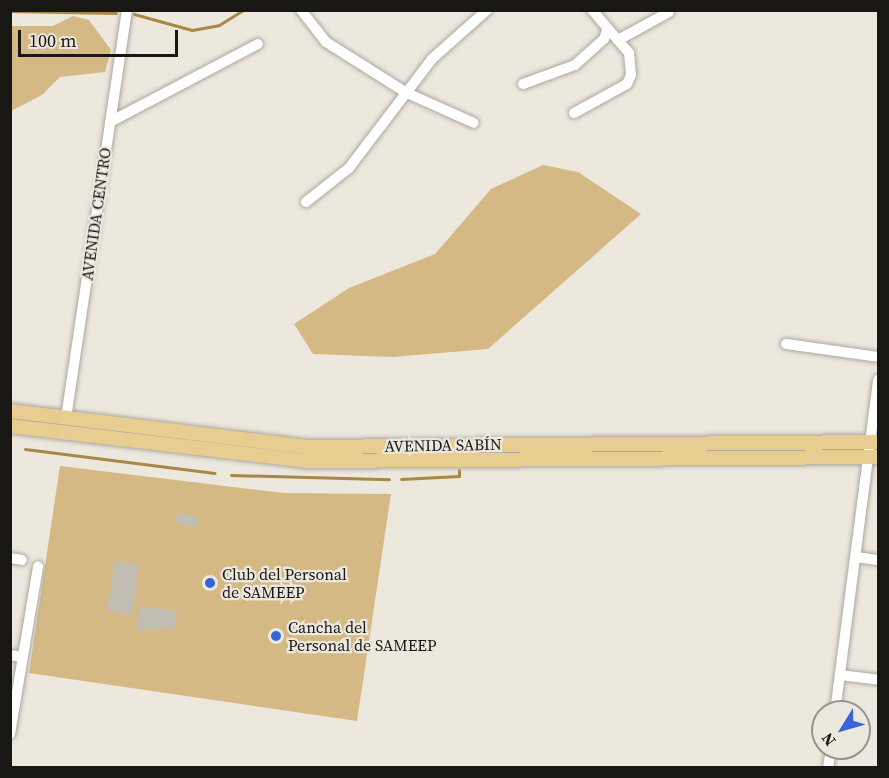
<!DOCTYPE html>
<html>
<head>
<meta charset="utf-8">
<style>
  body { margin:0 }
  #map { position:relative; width:889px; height:778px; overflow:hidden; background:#ede8de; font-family:"Source Serif 4",serif }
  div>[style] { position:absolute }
  .green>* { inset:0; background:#d4b984 }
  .stream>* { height:3px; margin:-1.5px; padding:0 1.5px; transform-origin:1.5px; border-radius:1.5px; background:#a88845 }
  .building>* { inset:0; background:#c2bdb3 }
  .roads { filter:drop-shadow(0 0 2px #ada89f) drop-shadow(0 0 2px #ada89f) }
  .minor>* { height:10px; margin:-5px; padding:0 5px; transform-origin:5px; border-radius:5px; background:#fff }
  .major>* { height:14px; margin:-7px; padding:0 7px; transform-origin:7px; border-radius:7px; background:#e8cd91 }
  .dots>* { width:16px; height:16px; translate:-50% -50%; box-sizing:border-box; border:3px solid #ede8de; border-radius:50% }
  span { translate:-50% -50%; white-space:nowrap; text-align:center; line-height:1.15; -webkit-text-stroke:4.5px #ede8de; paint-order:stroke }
  .street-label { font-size:16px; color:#191714 }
  .poi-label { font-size:16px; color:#191714 }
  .left { translate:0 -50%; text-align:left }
  .frame { position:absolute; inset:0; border:12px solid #191714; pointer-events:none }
  .north { position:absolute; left:811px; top:700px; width:60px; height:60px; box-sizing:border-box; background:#ede8de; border:2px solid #98948d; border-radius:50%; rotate:233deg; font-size:16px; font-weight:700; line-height:24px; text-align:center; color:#191714 }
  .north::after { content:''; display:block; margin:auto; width:21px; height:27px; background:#3865d6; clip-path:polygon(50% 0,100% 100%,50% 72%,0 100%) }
  .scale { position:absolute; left:18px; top:30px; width:160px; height:27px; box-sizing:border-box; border:3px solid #191714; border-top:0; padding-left:8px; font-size:18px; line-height:21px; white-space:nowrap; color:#191714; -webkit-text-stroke:4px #ede8de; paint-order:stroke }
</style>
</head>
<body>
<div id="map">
  <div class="green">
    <i style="clip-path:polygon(73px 16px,89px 20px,111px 50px,105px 72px,60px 77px,42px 95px,11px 111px,11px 26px,53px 26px)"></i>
    <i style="clip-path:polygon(543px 165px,578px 172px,641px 214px,488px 349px,392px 357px,313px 354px,294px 324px,349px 288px,435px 254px,491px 189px)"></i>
    <i style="clip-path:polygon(60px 466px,284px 493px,391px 494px,357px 721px,29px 673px)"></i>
  </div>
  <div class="stream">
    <i style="left:10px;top:11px;width:106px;rotate:1.1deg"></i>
    <i style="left:134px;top:14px;width:60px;rotate:15.4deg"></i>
    <i style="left:192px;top:30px;width:27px;rotate:-10deg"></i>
    <i style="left:219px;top:25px;width:28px;rotate:-32deg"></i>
    <i style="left:25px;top:449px;width:191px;rotate:7.2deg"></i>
    <i style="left:231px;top:475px;width:158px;rotate:1.5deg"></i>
    <i style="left:401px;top:479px;width:58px;rotate:-3deg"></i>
    <i style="left:459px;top:476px;width:6px;rotate:-90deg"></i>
  </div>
  <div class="building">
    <i style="clip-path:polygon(177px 513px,198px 516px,197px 527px,176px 524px)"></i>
    <i style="clip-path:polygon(115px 561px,139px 565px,132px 615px,107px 611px)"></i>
    <i style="clip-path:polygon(140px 606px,177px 611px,174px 629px,137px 630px)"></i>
  </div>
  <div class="roads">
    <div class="minor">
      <i style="left:301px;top:10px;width:41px;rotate:52deg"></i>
      <i style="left:326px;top:42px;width:96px;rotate:32.2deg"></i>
      <i style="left:407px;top:93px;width:73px;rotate:24.1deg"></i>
      <i style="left:618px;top:40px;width:58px;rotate:-28.8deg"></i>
      <i style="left:523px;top:84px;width:55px;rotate:-20.1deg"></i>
      <i style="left:575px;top:65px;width:39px;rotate:-42deg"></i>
      <i style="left:604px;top:39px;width:9px;rotate:-72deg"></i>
      <i style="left:574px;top:113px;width:60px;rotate:-28.7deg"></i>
      <i style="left:627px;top:84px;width:10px;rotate:-66deg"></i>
      <i style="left:631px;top:75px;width:22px;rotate:-95deg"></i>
      <i style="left:629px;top:53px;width:57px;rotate:-130.7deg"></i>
      <i style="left:110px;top:122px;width:167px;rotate:-27.8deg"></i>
      <i style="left:306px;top:202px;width:55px;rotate:-38.3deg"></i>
      <i style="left:349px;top:168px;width:137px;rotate:-52.7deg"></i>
      <i style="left:432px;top:59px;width:74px;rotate:-41.7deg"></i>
      <i style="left:786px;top:344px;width:93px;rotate:8deg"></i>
      <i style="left:66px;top:418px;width:413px;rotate:-81.5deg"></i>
      <i style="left:856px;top:557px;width:22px;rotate:8deg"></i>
      <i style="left:10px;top:558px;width:12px;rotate:9deg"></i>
      <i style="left:10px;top:655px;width:13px;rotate:9deg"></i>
      <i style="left:840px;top:675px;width:38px;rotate:7deg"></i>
      <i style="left:835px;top:712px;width:335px;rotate:-82.6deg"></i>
      <i style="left:10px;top:734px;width:170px;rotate:-80.5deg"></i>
      <i style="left:828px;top:768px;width:20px;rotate:-81deg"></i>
    </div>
    <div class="major">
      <i style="left:10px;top:411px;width:299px;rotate:6.9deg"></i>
      <i style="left:307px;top:447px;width:571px;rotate:-0.5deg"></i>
      <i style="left:10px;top:426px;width:298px;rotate:6.7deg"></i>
      <i style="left:306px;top:461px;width:572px;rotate:-0.4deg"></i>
    </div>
  </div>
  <div class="dots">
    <i style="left:210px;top:583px;background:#3865d6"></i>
    <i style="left:276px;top:636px;background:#3865d6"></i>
  </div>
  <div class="street-label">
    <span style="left:96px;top:214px;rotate:-82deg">AVENIDA CENTRO</span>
    <span style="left:443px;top:445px;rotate:-1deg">AVENIDA SABÍN</span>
  </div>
  <div class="poi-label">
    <span class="left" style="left:222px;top:583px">Club del Personal<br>de SAMEEP</span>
    <span class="left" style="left:288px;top:636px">Cancha del<br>Personal de SAMEEP</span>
  </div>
  <div class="frame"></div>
  <div class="north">N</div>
  <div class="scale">100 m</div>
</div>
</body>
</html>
